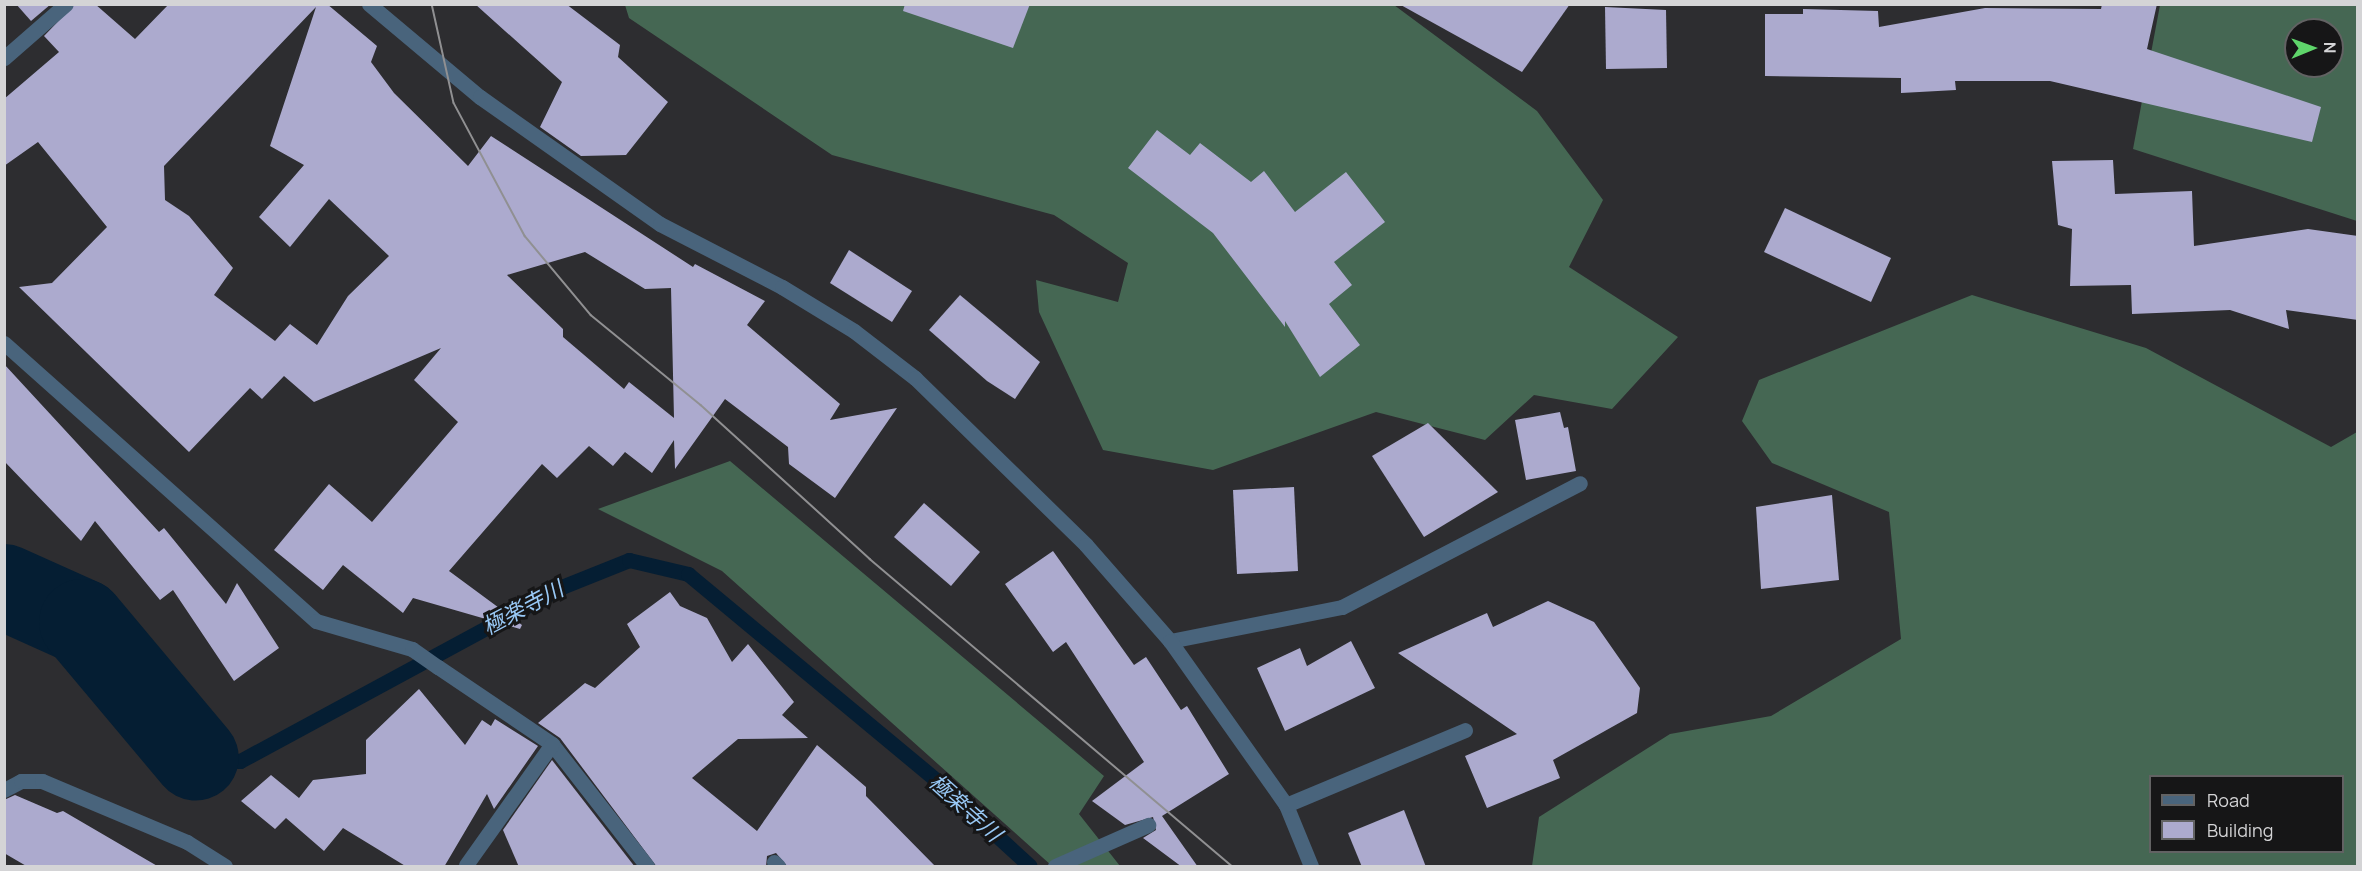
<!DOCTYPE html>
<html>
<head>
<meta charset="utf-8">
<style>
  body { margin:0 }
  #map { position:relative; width:2362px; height:871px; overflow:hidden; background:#2d2d30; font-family:Manrope,"Noto Sans JP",sans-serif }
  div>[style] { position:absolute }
  .forest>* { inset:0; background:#456753 }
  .stream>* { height:15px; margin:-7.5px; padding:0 7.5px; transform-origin:7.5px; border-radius:7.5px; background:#051e33 }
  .river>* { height:86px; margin:-43px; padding:0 43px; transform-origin:43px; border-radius:43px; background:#051e33 }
  .building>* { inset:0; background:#acaace }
  .service>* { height:15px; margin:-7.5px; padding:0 7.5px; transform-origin:7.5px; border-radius:7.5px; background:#49647c }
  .minor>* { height:15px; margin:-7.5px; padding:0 7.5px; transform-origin:7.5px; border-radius:7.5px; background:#49647c }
  .tram>* { height:1.5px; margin:-0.75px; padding:0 0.75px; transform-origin:0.75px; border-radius:0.75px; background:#909092 }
  span { translate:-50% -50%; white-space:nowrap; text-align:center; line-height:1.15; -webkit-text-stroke:6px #161617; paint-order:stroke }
  .water-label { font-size:22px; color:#99c9f6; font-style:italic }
  .frame { position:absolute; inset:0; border:6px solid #d4d4d6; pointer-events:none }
  .legend { position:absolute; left:2149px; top:775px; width:195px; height:78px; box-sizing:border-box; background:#161617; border:2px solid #626263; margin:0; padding:8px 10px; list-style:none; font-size:18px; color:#d4d4d6 }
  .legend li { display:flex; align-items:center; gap:12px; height:30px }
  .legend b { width:30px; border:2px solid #626263 }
  .north { position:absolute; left:2284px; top:18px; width:60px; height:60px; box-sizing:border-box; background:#161617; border:2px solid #626263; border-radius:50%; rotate:89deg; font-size:16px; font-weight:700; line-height:24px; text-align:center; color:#d4d4d6 }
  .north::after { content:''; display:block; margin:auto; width:21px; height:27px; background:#5fd56b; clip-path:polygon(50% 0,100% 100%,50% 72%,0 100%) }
</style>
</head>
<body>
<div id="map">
  <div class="forest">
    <i style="clip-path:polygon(625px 5px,1394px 5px,1537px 111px,1603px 200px,1569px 267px,1678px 337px,1612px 409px,1534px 395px,1485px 440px,1376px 412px,1213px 470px,1103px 450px,1039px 312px,1036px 280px,1118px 302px,1128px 263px,1054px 215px,832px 155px,629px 18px)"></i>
    <i style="clip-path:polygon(evenodd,2160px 5px,2357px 5px,2357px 221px,2133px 149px,2160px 5px,2296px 30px,2332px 30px,2332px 66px,2296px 66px,2296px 30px)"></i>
    <i style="clip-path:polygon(evenodd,1972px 295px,2146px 348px,2331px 447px,2357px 432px,2357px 866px,1532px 866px,1539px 817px,1670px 734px,1771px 716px,1901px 639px,1889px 512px,1772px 463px,1742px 421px,1759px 380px,1972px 295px,2150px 776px,2342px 776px,2342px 852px,2150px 852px,2150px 776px)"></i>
    <i style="clip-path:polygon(730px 461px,1104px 776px,1079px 814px,1120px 866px,1052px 866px,722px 571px,598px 509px)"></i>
  </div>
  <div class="stream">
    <i style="left:196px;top:758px;width:44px;rotate:3.9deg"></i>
    <i style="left:240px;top:761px;width:368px;rotate:-28.4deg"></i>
    <i style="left:564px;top:586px;width:70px;rotate:-21.8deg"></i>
    <i style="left:629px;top:560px;width:61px;rotate:13.3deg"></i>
    <i style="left:688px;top:574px;width:322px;rotate:39.7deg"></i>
    <i style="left:936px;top:780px;width:127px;rotate:42.5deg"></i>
  </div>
  <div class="river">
    <i style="left:4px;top:587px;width:85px;rotate:24.2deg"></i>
    <i style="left:82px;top:622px;width:177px;rotate:50deg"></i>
  </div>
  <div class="building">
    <i style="clip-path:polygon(16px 4px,51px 4px,31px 21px)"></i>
    <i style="clip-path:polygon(evenodd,75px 4px,95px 4px,135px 39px,169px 4px,327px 4px,377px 46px,371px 62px,394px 93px,468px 166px,491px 136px,693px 267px,695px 264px,765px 301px,747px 325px,840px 404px,830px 420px,897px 408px,835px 498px,789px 464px,788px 447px,725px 399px,675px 469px,674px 440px,652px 473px,625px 452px,613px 466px,589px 446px,557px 478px,542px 464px,449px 571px,522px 625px,520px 629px,413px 598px,403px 613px,343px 565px,323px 590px,274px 550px,329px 484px,372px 522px,458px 422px,414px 380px,441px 348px,314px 402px,284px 376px,262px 399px,250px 388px,189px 452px,19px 287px,52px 283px,107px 227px,38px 142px,4px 166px,4px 99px,59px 52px,44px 36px,75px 4px,316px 7px,270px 146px,304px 165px,259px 217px,290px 247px,329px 199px,389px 256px,348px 296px,317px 345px,290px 324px,275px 341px,214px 295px,233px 268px,189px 216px,165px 200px,164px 166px,316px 7px,75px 4px,585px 252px,645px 289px,671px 288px,674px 418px,629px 382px,624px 389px,563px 337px,563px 329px,507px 275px,585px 252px)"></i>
    <i style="clip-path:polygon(475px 4px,566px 4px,620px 45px,618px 57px,668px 102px,626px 155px,581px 156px,540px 127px,562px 82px)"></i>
    <i style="clip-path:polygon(905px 4px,1030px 4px,1013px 48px,903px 11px)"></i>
    <i style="clip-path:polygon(1399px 4px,1570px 4px,1522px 72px)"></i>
    <i style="clip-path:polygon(2102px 4px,2157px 4px,2147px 49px,2321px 107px,2312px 142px,2050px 81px,1955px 81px,1956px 90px,1901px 93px,1901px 78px,1765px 76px,1765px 14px,1803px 14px,1803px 9px,1878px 11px,1879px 27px,1985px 8px,2101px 9px)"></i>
    <i style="clip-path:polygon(1605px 7px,1666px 10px,1667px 68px,1606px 69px)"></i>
    <i style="clip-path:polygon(1157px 130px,1190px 155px,1200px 143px,1251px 182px,1264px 171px,1295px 212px,1346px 172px,1385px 222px,1334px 262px,1352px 285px,1329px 304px,1360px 345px,1320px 377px,1285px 321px,1285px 327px,1213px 233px,1128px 168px)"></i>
    <i style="clip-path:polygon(2113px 160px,2115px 194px,2192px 191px,2194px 246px,2308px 229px,2358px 236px,2358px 320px,2286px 310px,2289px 329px,2230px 310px,2132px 314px,2131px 285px,2070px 286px,2072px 229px,2058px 225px,2052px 161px)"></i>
    <i style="clip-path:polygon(1785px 208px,1891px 258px,1871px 302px,1764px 252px)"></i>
    <i style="clip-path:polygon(849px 250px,912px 291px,892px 322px,830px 283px)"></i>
    <i style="clip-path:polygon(960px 295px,1040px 362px,1015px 399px,987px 381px,929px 330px)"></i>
    <i style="clip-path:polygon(4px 364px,159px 532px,164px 528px,226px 604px,237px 583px,279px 648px,234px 681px,173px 590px,160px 600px,95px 521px,81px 541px,4px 461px)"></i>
    <i style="clip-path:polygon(1560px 412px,1564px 428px,1568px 427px,1576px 471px,1526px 480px,1515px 420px)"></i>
    <i style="clip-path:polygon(1428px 423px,1498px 492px,1424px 537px,1372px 456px)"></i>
    <i style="clip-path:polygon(1294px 487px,1298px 571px,1237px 574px,1233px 490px)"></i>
    <i style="clip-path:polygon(1832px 495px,1839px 580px,1761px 589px,1756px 507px)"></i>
    <i style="clip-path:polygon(924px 503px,980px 552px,951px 586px,894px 537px)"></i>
    <i style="clip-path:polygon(1053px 551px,1134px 665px,1146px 657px,1181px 710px,1187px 706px,1229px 774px,1162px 816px,1198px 867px,1182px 867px,1143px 838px,1156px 830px,1153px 817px,1125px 825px,1092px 801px,1144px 762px,1066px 642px,1053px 652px,1005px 584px)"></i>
    <i style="clip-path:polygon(670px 592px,680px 606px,707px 618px,732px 662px,748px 644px,794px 702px,782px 715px,808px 738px,738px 739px,692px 778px,757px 831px,817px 745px,866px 787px,866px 796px,936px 867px,788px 867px,776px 853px,767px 856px,766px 867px,657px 867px,560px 738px,538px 723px,585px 683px,595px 688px,640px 647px,627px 624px)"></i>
    <i style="clip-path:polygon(1548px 601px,1594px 622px,1640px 688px,1637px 713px,1553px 760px,1560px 778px,1487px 808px,1465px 756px,1517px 734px,1398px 653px,1487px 613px,1493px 627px)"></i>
    <i style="clip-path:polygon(1351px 641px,1375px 688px,1285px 731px,1257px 668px,1300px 648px,1307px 666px)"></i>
    <i style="clip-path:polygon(419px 689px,465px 745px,482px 720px,491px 726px,495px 719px,538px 746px,494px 809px,487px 794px,444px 867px,407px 867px,343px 828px,324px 851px,286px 818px,275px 829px,241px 801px,271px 775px,299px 798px,313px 780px,366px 774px,366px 740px)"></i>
    <i style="clip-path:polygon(552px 760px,635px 867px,519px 867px,503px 830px)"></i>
    <i style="clip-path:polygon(15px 795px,57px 813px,63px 811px,159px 867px,28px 867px,4px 853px,4px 800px)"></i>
    <i style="clip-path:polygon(1404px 810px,1426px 867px,1362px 867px,1348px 833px)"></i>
  </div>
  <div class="service">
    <i style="left:4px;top:343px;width:418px;rotate:41.7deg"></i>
    <i style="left:316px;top:621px;width:100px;rotate:16.3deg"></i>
    <i style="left:1170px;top:641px;width:175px;rotate:-11.2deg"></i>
    <i style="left:1342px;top:607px;width:268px;rotate:-27.5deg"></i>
    <i style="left:438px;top:667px;width:138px;rotate:34deg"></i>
    <i style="left:552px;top:744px;width:155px;rotate:52.1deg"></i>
    <i style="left:4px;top:790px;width:19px;rotate:-28deg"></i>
    <i style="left:21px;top:781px;width:21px"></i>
    <i style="left:42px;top:781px;width:157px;rotate:22.8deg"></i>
    <i style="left:187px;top:842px;width:45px;rotate:32.3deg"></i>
    <i style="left:774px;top:862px;width:6px;rotate:45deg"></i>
    <i style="left:466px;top:865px;width:148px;rotate:-54.6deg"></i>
    <i style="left:1055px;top:866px;width:102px;rotate:-23.8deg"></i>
  </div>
  <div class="minor">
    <i style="left:369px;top:4px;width:145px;rotate:40deg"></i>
    <i style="left:480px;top:97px;width:220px;rotate:35.2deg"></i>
    <i style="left:660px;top:224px;width:137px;rotate:27.3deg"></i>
    <i style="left:782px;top:287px;width:84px;rotate:31.4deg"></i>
    <i style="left:854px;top:331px;width:77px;rotate:37.6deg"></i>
    <i style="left:915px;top:378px;width:239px;rotate:44.3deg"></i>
    <i style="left:1086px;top:545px;width:128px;rotate:48.8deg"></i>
    <i style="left:1170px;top:641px;width:201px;rotate:54.7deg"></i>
    <i style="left:1286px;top:805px;width:66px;rotate:67.7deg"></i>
    <i style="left:4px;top:58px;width:82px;rotate:-41.1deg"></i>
    <i style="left:412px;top:649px;width:32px;rotate:35deg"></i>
    <i style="left:1286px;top:805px;width:194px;rotate:-22.7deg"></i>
  </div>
  <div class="tram">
    <i style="left:432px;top:4px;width:101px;rotate:77.5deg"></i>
    <i style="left:454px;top:103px;width:151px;rotate:61.9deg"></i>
    <i style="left:525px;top:236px;width:103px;rotate:50.1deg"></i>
    <i style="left:591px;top:315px;width:142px;rotate:39.3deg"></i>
    <i style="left:701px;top:405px;width:229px;rotate:42.3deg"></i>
    <i style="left:870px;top:559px;width:475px;rotate:40.3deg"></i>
  </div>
  <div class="water-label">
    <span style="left:523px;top:608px;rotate:-28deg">極楽寺川</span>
    <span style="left:965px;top:808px;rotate:42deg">極楽寺川</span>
  </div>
  <div class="frame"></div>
  <ul class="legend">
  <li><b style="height:8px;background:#49647c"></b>Road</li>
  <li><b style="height:16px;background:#acaace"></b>Building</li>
  </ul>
  <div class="north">N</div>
</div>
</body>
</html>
